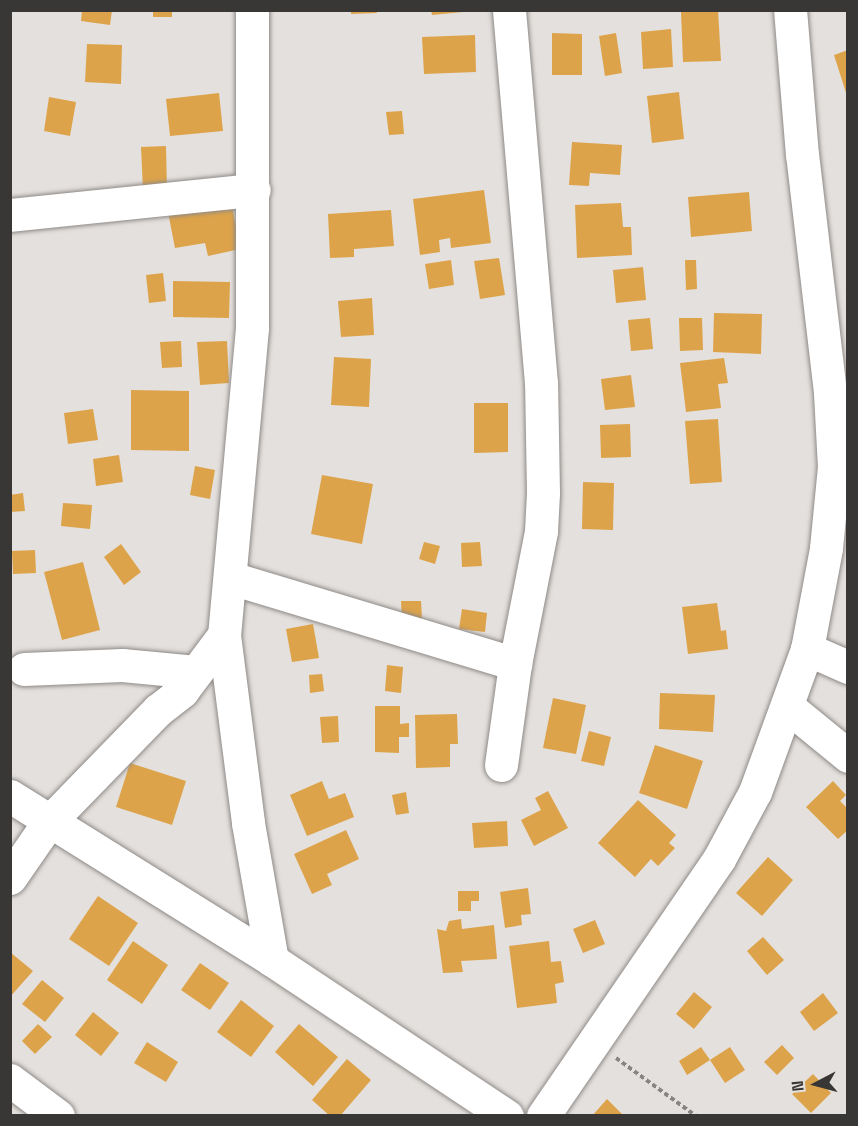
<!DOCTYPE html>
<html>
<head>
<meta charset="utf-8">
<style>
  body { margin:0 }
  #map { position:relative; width:858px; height:1126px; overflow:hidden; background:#e4e0dd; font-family:"Space Grotesk",sans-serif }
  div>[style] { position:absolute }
  .building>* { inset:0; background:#dda34a }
  .path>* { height:4px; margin-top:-2px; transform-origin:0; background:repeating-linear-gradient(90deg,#878482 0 4.5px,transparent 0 7.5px) }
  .roads { filter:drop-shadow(0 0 2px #8e8a87) drop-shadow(0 0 2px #8e8a87) }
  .minor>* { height:33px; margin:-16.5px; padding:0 16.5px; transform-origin:16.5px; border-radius:16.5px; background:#fff }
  span { translate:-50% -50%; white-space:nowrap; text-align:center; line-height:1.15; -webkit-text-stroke:6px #e4e0dd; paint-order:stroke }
  .frame { position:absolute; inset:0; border:12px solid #393736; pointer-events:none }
  .north { position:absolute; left:786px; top:1054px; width:60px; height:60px; -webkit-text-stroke:4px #e4e0dd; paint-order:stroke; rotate:264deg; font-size:16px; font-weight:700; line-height:24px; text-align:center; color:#393736 }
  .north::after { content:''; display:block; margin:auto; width:21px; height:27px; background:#393736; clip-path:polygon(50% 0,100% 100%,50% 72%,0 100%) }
</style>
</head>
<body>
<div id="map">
  <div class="building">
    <i style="clip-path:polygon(82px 10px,112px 10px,110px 25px,81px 21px)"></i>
    <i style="clip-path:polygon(153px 10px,172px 10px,172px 17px,153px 17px)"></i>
    <i style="clip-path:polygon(351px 10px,376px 10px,377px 13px,351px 14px)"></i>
    <i style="clip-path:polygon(431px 10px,463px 10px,463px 12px,432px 15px)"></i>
    <i style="clip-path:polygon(718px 10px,721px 61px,683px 62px,681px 12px)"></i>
    <i style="clip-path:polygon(671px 29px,673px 67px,643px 69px,641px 32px)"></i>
    <i style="clip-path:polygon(552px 33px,582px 34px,582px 75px,552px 75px)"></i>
    <i style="clip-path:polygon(616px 33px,622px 73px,605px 76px,599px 36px)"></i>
    <i style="clip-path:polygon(475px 35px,476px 72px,424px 74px,422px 37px)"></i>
    <i style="clip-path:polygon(87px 44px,122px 45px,121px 84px,85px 82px)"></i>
    <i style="clip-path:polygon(848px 50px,848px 96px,847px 96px,834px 55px)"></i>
    <i style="clip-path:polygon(679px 92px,684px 139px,652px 143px,647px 96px)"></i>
    <i style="clip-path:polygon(219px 93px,223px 131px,170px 136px,166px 99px)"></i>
    <i style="clip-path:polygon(49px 97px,76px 102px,70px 136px,44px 131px)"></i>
    <i style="clip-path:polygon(402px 111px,404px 134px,389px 135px,386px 112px)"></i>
    <i style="clip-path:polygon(572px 142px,622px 145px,620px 175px,590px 173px,589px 186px,569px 185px)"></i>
    <i style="clip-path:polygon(166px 146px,167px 191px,143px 191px,141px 147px)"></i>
    <i style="clip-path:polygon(484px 190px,491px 243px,451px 248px,450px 238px,439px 240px,440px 252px,420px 255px,413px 199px)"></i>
    <i style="clip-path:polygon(749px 192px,752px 231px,691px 237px,688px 197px)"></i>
    <i style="clip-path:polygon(231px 200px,240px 249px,208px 256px,205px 243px,175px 248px,168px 212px)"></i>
    <i style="clip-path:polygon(621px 203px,623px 227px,631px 227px,632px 255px,577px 258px,575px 205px)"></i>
    <i style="clip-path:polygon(391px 210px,394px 246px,354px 249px,354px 257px,330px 258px,328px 214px)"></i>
    <i style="clip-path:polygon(499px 258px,505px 295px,480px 299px,474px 261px)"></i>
    <i style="clip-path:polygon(451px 260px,454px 285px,429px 289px,425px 264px)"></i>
    <i style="clip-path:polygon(685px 260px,696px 260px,697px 289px,686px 290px)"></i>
    <i style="clip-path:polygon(643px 267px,646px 300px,616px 303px,613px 270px)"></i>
    <i style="clip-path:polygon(163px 273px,166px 301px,149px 303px,146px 275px)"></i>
    <i style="clip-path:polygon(173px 281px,230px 282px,229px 318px,173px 317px)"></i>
    <i style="clip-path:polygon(372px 298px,374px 335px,341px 337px,338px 301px)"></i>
    <i style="clip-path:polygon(714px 313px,762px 314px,761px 354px,713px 352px)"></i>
    <i style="clip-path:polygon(650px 318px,653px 349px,631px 351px,628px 320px)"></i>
    <i style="clip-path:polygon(679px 318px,702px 318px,703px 350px,680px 351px)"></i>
    <i style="clip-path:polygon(181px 341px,182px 367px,162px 368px,160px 342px)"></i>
    <i style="clip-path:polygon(227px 341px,229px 383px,200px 385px,197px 342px)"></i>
    <i style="clip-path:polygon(334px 357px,371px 359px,369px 407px,331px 405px)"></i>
    <i style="clip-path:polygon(724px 358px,728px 383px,718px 384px,721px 408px,686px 412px,680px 363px)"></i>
    <i style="clip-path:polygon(631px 375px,635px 407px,605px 410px,601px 379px)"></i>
    <i style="clip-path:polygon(131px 390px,189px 391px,189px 451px,131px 450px)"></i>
    <i style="clip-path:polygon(474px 403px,508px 403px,508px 452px,474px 453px)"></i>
    <i style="clip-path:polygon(93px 409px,98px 440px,68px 444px,64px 413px)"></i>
    <i style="clip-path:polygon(718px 419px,722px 482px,690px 484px,685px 421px)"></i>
    <i style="clip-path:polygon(630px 424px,631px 457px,601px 458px,600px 425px)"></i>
    <i style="clip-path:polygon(119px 455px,123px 482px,96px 486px,93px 459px)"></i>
    <i style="clip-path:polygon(195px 466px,215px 470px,210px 499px,190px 495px)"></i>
    <i style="clip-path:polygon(322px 475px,373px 484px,362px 544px,311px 534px)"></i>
    <i style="clip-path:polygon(583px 482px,614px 483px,613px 530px,582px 529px)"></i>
    <i style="clip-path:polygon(23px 493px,25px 511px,10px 512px,10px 495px)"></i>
    <i style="clip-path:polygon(63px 503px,92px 505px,90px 529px,61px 526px)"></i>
    <i style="clip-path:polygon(424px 542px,440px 546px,435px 564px,419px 559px)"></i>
    <i style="clip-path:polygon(480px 542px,482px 566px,462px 567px,461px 543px)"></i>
    <i style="clip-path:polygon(121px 544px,141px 572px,124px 585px,104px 557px)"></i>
    <i style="clip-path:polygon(35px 550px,36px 573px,13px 574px,12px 551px)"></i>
    <i style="clip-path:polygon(83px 562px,100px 630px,62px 640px,44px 572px)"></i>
    <i style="clip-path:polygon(401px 601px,421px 601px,422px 619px,402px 620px)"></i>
    <i style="clip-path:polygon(717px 603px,721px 631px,726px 630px,728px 649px,688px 654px,682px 607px)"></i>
    <i style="clip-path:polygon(462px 609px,487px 613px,485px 632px,459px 629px)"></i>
    <i style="clip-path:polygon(313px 624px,319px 658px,292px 662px,286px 629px)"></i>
    <i style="clip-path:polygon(387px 665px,403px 667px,401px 693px,385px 691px)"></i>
    <i style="clip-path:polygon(322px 674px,324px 691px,310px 693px,309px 675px)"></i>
    <i style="clip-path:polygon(660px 693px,715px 695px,713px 732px,659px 729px)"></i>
    <i style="clip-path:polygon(553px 698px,586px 705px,576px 754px,543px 748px)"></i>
    <i style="clip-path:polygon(375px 706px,400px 706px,400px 724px,409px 723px,409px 737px,399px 737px,399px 753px,375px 752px)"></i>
    <i style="clip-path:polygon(457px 714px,458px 744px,450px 744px,450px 767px,416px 768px,415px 715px)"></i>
    <i style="clip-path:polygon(338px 716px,339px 742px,322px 743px,320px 717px)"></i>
    <i style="clip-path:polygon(589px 731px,611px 737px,604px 766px,581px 761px)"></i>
    <i style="clip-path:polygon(655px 745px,703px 761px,687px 809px,639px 793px)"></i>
    <i style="clip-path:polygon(130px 763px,186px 781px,172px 825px,116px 807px)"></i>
    <i style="clip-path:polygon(322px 781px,329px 799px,345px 793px,354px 817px,307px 836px,290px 795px)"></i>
    <i style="clip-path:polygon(833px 781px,846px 795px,840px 801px,848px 809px,848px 830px,838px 839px,806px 807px)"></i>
    <i style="clip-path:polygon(548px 791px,568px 828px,534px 846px,521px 820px,541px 810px,535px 798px)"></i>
    <i style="clip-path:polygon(406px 792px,409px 813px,396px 815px,392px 795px)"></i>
    <i style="clip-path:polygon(638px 800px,676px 835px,669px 843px,675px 848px,658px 866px,651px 859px,635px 877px,598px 843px)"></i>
    <i style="clip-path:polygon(507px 821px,508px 846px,474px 848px,472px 823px)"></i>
    <i style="clip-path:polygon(346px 830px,359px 859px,327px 874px,332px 885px,312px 894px,294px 854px)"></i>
    <i style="clip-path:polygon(768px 857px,793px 880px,762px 916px,736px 893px)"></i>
    <i style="clip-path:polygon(528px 888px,531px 914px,521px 915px,522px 925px,505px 928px,500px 892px)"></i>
    <i style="clip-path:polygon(458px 891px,479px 891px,479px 901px,471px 901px,471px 911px,458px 911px)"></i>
    <i style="clip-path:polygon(98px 896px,138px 923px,109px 966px,69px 939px)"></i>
    <i style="clip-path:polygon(461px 919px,462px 929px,494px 925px,497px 959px,461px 961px,463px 972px,443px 973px,437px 929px,446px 931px,449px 921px)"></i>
    <i style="clip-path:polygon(595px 920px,605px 944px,583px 953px,573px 929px)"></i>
    <i style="clip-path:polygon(763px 937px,784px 960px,767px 975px,747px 951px)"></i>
    <i style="clip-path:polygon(133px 941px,168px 965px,142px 1004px,107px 980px)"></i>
    <i style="clip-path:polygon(549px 941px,551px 962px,561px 961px,564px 982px,555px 984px,557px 1003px,517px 1008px,509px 946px)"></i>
    <i style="clip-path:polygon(10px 952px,33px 971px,10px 997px)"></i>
    <i style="clip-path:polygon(200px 963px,229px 983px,210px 1010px,181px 990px)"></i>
    <i style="clip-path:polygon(42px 980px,64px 998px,45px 1022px,22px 1004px)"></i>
    <i style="clip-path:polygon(694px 992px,712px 1007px,694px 1029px,676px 1014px)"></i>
    <i style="clip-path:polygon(823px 993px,838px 1013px,814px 1031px,800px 1012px)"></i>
    <i style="clip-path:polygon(241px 1000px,274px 1026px,251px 1057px,217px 1032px)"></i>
    <i style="clip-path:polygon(93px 1012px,119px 1033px,101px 1056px,75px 1035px)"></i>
    <i style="clip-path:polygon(38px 1024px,52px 1037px,35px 1054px,22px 1041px)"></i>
    <i style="clip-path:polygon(299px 1024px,338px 1057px,313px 1086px,275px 1052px)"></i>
    <i style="clip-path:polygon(147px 1042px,178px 1062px,166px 1082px,134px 1063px)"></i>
    <i style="clip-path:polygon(782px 1045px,794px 1058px,777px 1075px,764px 1062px)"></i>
    <i style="clip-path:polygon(701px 1047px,710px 1060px,687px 1075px,679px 1061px)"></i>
    <i style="clip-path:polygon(730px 1047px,745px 1070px,725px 1083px,710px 1060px)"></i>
    <i style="clip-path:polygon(347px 1059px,371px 1080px,340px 1116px,330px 1116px,312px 1100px)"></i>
    <i style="clip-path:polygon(813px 1074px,831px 1093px,811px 1113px,792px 1094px)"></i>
    <i style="clip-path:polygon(607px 1099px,624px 1116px,592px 1116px)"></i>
  </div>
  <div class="path">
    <i style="left:616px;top:1058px;width:99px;rotate:35.9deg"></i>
  </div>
  <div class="roads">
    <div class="minor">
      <i style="left:252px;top:10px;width:318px;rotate:90deg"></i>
      <i style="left:252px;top:328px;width:308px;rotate:95.2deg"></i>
      <i style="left:224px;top:635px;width:190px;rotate:82.7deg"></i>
      <i style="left:248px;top:823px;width:139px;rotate:80.1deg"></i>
      <i style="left:10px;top:215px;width:245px;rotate:-5.9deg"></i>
      <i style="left:231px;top:578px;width:297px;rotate:16.8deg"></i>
      <i style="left:807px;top:649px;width:45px;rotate:23.7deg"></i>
      <i style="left:24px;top:669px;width:98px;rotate:-2.3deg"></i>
      <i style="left:122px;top:665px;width:74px;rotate:5.4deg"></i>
      <i style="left:787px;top:706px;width:79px;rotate:39.3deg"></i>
      <i style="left:501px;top:765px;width:102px;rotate:-82.1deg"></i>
      <i style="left:515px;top:664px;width:136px;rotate:-78.9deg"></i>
      <i style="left:541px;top:531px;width:38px;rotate:-87deg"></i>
      <i style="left:543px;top:493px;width:110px;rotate:-91deg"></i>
      <i style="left:541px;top:383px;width:374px;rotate:-94.9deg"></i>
      <i style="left:10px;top:796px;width:309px;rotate:32deg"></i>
      <i style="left:272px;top:960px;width:282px;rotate:33.6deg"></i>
      <i style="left:10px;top:878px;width:67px;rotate:-55.4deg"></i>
      <i style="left:48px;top:823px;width:158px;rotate:-45.8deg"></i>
      <i style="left:158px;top:710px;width:31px;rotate:-38deg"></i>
      <i style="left:182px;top:691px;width:70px;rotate:-53.1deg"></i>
      <i style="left:10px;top:1080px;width:60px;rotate:36.9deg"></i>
      <i style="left:543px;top:1116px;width:311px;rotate:-55.6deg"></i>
      <i style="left:719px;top:859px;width:76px;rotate:-61.8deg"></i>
      <i style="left:755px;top:792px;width:152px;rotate:-70deg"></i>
      <i style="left:807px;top:649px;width:103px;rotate:-79.3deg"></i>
      <i style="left:826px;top:548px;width:81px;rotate:-84.4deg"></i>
      <i style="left:834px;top:467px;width:75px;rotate:-93.1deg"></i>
      <i style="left:830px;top:392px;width:239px;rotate:-96.7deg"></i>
      <i style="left:802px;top:155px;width:145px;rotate:-94.7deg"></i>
    </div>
  </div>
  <div class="frame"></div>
  <div class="north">N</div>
</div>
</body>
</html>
